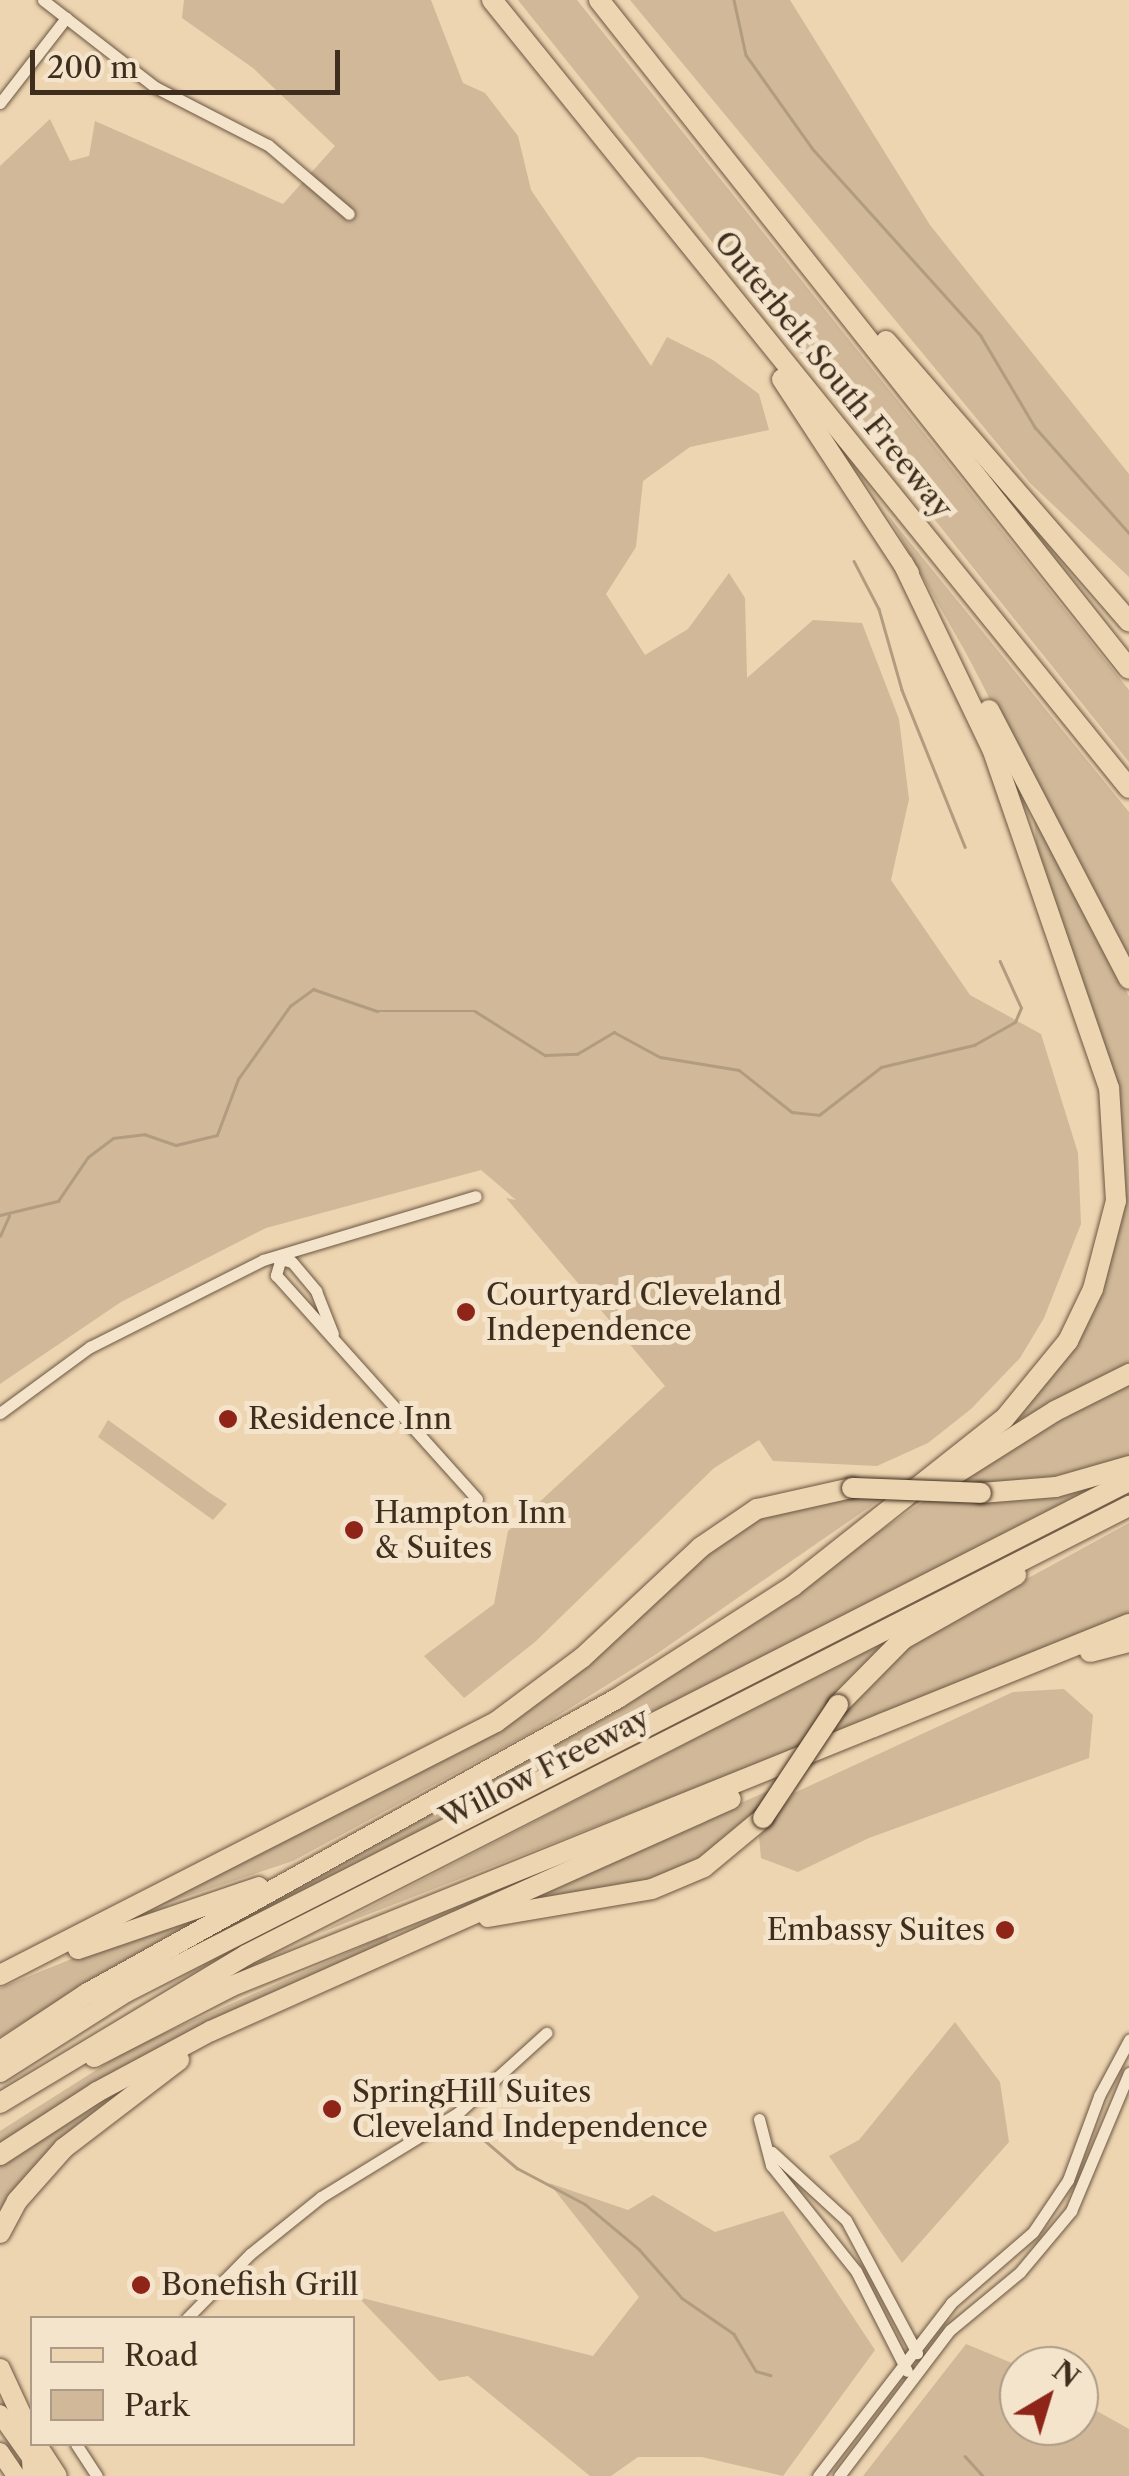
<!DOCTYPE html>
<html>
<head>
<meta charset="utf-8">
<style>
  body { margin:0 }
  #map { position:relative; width:1129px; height:2476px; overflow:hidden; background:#eed5b1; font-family:"Libre Caslon Text",serif }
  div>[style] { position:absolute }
  .green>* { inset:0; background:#d0b898 }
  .stream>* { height:2.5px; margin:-1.25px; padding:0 1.25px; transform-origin:1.25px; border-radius:1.25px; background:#b29c7f }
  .roads { filter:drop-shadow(0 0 2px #6b5742) drop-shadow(0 0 2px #6b5742) }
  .street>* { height:11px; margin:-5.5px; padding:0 5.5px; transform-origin:5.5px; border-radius:5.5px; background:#f4e4cc }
  .primary>* { height:18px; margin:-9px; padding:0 9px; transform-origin:9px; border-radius:9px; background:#eed5b1 }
  .highway>* { height:20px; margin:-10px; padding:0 10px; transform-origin:10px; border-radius:10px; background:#eed5b1 }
  .bridges { filter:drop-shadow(0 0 2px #3f2d1d) drop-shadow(0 0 2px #3f2d1d) }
  .highway-bridge>* { height:20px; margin:-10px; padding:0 10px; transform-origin:10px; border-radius:10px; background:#eed5b1 }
  .dots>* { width:28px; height:28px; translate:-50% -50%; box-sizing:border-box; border:5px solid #f4e4cc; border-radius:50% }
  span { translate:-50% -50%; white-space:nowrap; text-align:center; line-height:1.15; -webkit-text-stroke:10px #f4e4cc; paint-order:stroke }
  .street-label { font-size:30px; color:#3f2d1d }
  .poi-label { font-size:30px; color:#3f2d1d }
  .left { translate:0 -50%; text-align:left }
  .right { translate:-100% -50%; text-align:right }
  .legend { position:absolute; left:30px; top:2316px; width:325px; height:130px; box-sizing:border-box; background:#f4e4cc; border:2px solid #ac9b86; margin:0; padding:12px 18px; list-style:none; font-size:30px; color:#3f2d1d }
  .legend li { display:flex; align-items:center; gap:20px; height:50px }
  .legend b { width:50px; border:2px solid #ac9b86 }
  .north { position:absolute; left:999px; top:2346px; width:100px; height:100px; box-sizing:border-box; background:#f4e4cc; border:2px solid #ac9b86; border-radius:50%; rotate:38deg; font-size:28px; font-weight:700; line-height:40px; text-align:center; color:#3f2d1d }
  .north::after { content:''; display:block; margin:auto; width:35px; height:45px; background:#8f2418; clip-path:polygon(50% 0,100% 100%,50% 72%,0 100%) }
  .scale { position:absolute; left:30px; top:50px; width:310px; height:45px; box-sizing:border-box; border:5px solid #3f2d1d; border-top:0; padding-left:12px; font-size:30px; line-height:35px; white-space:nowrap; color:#3f2d1d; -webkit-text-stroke:8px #f4e4cc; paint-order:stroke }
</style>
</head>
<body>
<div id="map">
  <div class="green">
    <i style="clip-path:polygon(184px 0,431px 0,463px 83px,485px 93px,518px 136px,531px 190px,651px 366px,667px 337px,713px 360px,759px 394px,769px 430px,690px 447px,643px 481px,636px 547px,606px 594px,645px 655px,688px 629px,729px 573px,745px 598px,747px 678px,813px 620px,862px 623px,899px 719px,909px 799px,891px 880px,970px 995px,1041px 1034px,1078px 1153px,1081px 1224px,1044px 1318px,1020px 1358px,971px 1409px,928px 1443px,877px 1466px,773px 1461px,759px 1440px,714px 1468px,535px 1642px,464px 1698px,424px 1656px,494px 1604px,508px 1531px,665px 1386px,506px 1198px,516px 1200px,481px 1170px,266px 1228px,121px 1302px,0 1384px,0 166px,50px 119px,70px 161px,89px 156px,95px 121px,283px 204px,335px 146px,253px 68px,182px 18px)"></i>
    <i style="clip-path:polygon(518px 0,577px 0,951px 467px,1129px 690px,1129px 762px)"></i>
    <i style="clip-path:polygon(630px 0,790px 0,930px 225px,1129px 474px,1129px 577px,1030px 483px)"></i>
    <i style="clip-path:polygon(887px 514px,1129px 812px,1129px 967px,966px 653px)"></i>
    <i style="clip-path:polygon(1034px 815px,1129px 996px,1129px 1363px,1008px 1426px,1070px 1353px,1105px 1282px,1123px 1205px,1119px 1100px,1036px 843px)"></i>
    <i style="clip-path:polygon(1129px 1380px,1129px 1456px,1019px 1486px,955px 1482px)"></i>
    <i style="clip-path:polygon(108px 1420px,210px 1493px,227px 1504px,213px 1520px,98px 1437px)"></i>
    <i style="clip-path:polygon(1098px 1485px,734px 1673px,191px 1951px,189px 1946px,605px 1718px,930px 1497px)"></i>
    <i style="clip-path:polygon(887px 1495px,655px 1655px,530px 1733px,293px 1861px,147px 1910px,474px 1742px,698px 1559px,768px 1512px,828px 1496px)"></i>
    <i style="clip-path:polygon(1129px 1523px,1129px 1615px,826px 1737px,860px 1685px,920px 1637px)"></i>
    <i style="clip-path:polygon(914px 1625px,850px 1678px,801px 1747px,320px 1933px)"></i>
    <i style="clip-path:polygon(1064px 1689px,1093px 1715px,1089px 1758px,869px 1838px,798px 1872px,761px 1858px,759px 1837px,794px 1793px,1013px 1692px)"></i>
    <i style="clip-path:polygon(777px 1787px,759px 1811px,680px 1874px,593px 1894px,523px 1898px)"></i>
    <i style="clip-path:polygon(218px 1909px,111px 1969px,0 2037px,0 1988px,143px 1930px)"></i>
    <i style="clip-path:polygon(387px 1935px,389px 1941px,0 2149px,0 2131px,131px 2048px)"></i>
    <i style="clip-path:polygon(955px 2022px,1000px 2082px,1009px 2142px,902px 2263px,829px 2156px,859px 2140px)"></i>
    <i style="clip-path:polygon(130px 2082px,127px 2089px,0 2222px,0 2165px)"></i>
    <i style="clip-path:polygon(549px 2183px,628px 2210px,653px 2195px,715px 2232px,783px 2211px,875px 2350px,783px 2476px,702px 2457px,638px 2457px,611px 2476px,590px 2476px,468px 2376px,439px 2381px,358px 2297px,593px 2356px,639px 2297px)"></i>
    <i style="clip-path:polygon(966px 2344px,1019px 2366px,1019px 2426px,1079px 2426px,1079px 2401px,1129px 2429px,1129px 2476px,863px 2476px)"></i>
  </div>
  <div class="stream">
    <i style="left:734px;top:0;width:56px;rotate:77.7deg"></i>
    <i style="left:746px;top:55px;width:114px;rotate:54.6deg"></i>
    <i style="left:812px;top:148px;width:253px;rotate:48deg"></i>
    <i style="left:981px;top:336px;width:106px;rotate:59.3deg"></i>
    <i style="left:1035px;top:427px;width:142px;rotate:48.4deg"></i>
    <i style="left:854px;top:561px;width:54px;rotate:62.5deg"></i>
    <i style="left:879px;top:609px;width:84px;rotate:74.1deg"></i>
    <i style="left:902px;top:690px;width:169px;rotate:68.1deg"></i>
    <i style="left:0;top:1215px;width:60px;rotate:-13.6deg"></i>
    <i style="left:58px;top:1201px;width:53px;rotate:-55.7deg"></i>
    <i style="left:88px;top:1157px;width:31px;rotate:-37deg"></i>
    <i style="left:113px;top:1138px;width:31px;rotate:-7deg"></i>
    <i style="left:144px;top:1134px;width:34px;rotate:19deg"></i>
    <i style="left:176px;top:1145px;width:42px;rotate:-13.7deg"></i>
    <i style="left:217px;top:1135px;width:60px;rotate:-69.4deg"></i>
    <i style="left:238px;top:1079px;width:90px;rotate:-54.5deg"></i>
    <i style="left:290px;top:1006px;width:29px;rotate:-36deg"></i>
    <i style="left:313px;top:989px;width:68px;rotate:19deg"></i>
    <i style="left:377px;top:1011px;width:98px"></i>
    <i style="left:475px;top:1011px;width:83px;rotate:32.2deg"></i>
    <i style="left:545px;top:1055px;width:32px;rotate:-2deg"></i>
    <i style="left:577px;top:1054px;width:43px;rotate:-30.7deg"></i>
    <i style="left:614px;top:1032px;width:52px;rotate:28.5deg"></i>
    <i style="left:660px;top:1057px;width:80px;rotate:9.3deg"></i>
    <i style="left:739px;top:1070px;width:68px;rotate:38.4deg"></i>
    <i style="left:792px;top:1112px;width:27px;rotate:6deg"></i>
    <i style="left:819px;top:1115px;width:78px;rotate:-37.7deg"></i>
    <i style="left:881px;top:1067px;width:96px;rotate:-13.3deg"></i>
    <i style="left:974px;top:1045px;width:47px;rotate:-29.3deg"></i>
    <i style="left:1015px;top:1022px;width:15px;rotate:-67deg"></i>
    <i style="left:1021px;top:1008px;width:51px;rotate:-114.5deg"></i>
    <i style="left:0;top:1236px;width:22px;rotate:-66deg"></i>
    <i style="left:483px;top:2139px;width:45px;rotate:40.5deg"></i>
    <i style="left:517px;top:2168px;width:77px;rotate:27.9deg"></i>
    <i style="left:585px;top:2204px;width:70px;rotate:39.8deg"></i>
    <i style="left:639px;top:2249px;width:65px;rotate:48.7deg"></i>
    <i style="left:682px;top:2298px;width:63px;rotate:34.7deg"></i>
    <i style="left:734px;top:2334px;width:43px;rotate:59.3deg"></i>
    <i style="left:756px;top:2371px;width:15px;rotate:16deg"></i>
    <i style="left:965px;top:2456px;width:27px;rotate:48deg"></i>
  </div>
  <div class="roads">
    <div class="street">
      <i style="left:43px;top:0;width:142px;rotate:37.8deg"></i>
      <i style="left:155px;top:87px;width:127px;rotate:27.2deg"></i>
      <i style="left:268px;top:145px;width:106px;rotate:40.4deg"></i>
      <i style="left:0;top:103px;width:108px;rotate:-52.2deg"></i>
      <i style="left:276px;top:1258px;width:16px;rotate:14deg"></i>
      <i style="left:292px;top:1262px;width:38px;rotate:50deg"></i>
      <i style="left:316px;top:1291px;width:46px;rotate:68.4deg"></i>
      <i style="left:280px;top:1261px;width:15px;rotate:106deg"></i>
      <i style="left:276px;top:1275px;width:301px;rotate:48.1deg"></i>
      <i style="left:0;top:1413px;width:112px;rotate:-36.3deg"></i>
      <i style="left:90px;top:1347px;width:194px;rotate:-26.7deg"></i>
      <i style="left:263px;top:1260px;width:222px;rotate:-16.7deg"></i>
      <i style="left:759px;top:2119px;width:48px;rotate:75.4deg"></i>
      <i style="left:771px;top:2165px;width:136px;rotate:51.3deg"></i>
      <i style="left:856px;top:2271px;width:112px;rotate:63deg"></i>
      <i style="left:772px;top:2152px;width:100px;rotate:42.6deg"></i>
      <i style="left:846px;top:2220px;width:151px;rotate:61.9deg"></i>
      <i style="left:187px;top:2318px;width:90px;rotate:-45.5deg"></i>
      <i style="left:250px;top:2254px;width:91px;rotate:-38.8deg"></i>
      <i style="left:321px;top:2197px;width:162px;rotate:-31.6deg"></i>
      <i style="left:459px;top:2112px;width:118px;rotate:-42.2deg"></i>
      <i style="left:76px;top:2444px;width:38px;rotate:57deg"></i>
      <i style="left:818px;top:2476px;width:218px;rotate:-52.4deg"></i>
      <i style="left:951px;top:2303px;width:108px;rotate:-40.9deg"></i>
      <i style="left:1033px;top:2232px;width:63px;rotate:-56.1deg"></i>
      <i style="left:1068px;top:2180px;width:90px;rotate:-69.7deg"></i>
      <i style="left:1099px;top:2096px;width:64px;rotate:-61.8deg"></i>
      <i style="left:839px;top:2476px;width:183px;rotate:-52.8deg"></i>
      <i style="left:950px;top:2330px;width:91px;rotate:-39.6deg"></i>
      <i style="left:1020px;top:2272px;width:80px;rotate:-50.1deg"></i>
      <i style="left:1071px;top:2211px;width:150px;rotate:-67.2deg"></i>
    </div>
    <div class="primary">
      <i style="left:0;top:2414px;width:76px;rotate:54.6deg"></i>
      <i style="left:0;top:2452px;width:29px;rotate:56deg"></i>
    </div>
    <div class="highway">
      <i style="left:492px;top:0;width:1013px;rotate:51.05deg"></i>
      <i style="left:599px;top:0;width:853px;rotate:51.61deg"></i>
      <i style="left:886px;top:341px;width:371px;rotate:49.1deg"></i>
      <i style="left:782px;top:379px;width:232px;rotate:56.8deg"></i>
      <i style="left:989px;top:710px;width:303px;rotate:62.5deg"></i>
      <i style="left:949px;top:1478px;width:125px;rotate:-32.3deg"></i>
      <i style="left:1055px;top:1411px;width:83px;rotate:-26.6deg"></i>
      <i style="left:981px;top:1493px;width:75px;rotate:-4.6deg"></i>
      <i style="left:1056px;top:1487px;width:76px;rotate:-16deg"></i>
      <i style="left:1090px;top:1652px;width:40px;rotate:-14.4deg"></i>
      <i style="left:838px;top:1705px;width:93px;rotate:-45.4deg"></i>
      <i style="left:903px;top:1639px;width:130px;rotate:-29.5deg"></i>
      <i style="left:488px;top:1917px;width:166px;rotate:-9.7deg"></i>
      <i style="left:652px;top:1889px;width:56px;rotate:-22.9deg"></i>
      <i style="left:704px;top:1867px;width:77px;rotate:-39.7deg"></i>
      <i style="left:78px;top:1949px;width:191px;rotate:-18.9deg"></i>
      <i style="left:0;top:1975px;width:557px;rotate:-27.03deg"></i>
      <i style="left:496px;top:1722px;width:107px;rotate:-36.7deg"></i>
      <i style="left:582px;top:1658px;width:163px;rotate:-43deg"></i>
      <i style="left:701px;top:1547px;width:68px;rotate:-34.2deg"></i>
      <i style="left:757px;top:1509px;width:97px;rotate:-12.5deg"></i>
      <i style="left:0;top:2051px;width:103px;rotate:-33.5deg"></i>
      <i style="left:86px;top:1994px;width:609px;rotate:-29.09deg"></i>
      <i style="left:618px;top:1698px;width:208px;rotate:-32.6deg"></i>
      <i style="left:793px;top:1586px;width:269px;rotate:-38.4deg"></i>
      <i style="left:1004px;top:1419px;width:101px;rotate:-50.6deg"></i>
      <i style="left:1068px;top:1341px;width:58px;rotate:-64.3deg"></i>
      <i style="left:1093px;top:1289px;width:91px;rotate:-75.4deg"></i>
      <i style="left:1116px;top:1201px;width:113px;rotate:-93.5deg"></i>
      <i style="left:1109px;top:1088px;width:356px;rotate:-109deg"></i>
      <i style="left:993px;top:751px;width:208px;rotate:-115.6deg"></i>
      <i style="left:94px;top:2057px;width:155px;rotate:-27.2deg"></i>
      <i style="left:232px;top:1986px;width:967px;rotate:-21.98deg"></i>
      <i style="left:0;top:2072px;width:149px;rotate:-32.4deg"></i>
      <i style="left:126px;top:1992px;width:1126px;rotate:-27deg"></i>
      <i style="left:0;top:2103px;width:287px;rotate:-31deg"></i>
      <i style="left:246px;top:1955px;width:991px;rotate:-26.95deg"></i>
      <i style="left:0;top:2155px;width:116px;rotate:-33deg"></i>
      <i style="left:97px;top:2092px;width:129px;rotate:-28.2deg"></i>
      <i style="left:211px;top:2031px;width:569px;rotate:-24.04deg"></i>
      <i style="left:0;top:2233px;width:36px;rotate:-62deg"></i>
      <i style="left:17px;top:2201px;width:71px;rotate:-48.4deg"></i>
      <i style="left:64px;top:2148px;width:145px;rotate:-37.4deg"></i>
      <i style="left:0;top:2369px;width:76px;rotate:65.1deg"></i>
      <i style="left:36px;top:2444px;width:38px;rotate:57deg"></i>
      <i style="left:32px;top:2459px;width:17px;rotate:87deg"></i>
    </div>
  </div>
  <div class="bridges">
    <div class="highway-bridge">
      <i style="left:852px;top:1488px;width:129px;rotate:2.2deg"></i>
      <i style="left:763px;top:1818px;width:136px;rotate:-56.4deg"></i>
    </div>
  </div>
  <div class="dots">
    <i style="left:466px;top:1312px;background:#8f2418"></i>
    <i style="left:228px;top:1419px;background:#8f2418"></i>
    <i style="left:354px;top:1530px;background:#8f2418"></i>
    <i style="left:1005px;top:1930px;background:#8f2418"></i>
    <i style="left:332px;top:2109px;background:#8f2418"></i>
    <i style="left:141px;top:2285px;background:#8f2418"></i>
  </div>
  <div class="street-label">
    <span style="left:833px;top:375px;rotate:51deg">Outerbelt South Freeway</span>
    <span style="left:545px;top:1768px;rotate:-27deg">Willow Freeway</span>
  </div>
  <div class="poi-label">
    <span class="left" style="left:486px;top:1312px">Courtyard Cleveland<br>Independence</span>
    <span class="left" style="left:248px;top:1419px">Residence Inn</span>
    <span class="left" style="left:374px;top:1530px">Hampton Inn<br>&amp; Suites</span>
    <span class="right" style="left:985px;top:1930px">Embassy Suites</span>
    <span class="left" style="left:352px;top:2109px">SpringHill Suites<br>Cleveland Independence</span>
    <span class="left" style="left:161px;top:2285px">Bonefish Grill</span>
  </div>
  <ul class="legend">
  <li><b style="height:12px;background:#eed5b1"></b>Road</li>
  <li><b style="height:28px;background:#d0b898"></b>Park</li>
  </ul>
  <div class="north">N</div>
  <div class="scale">200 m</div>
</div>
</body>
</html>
